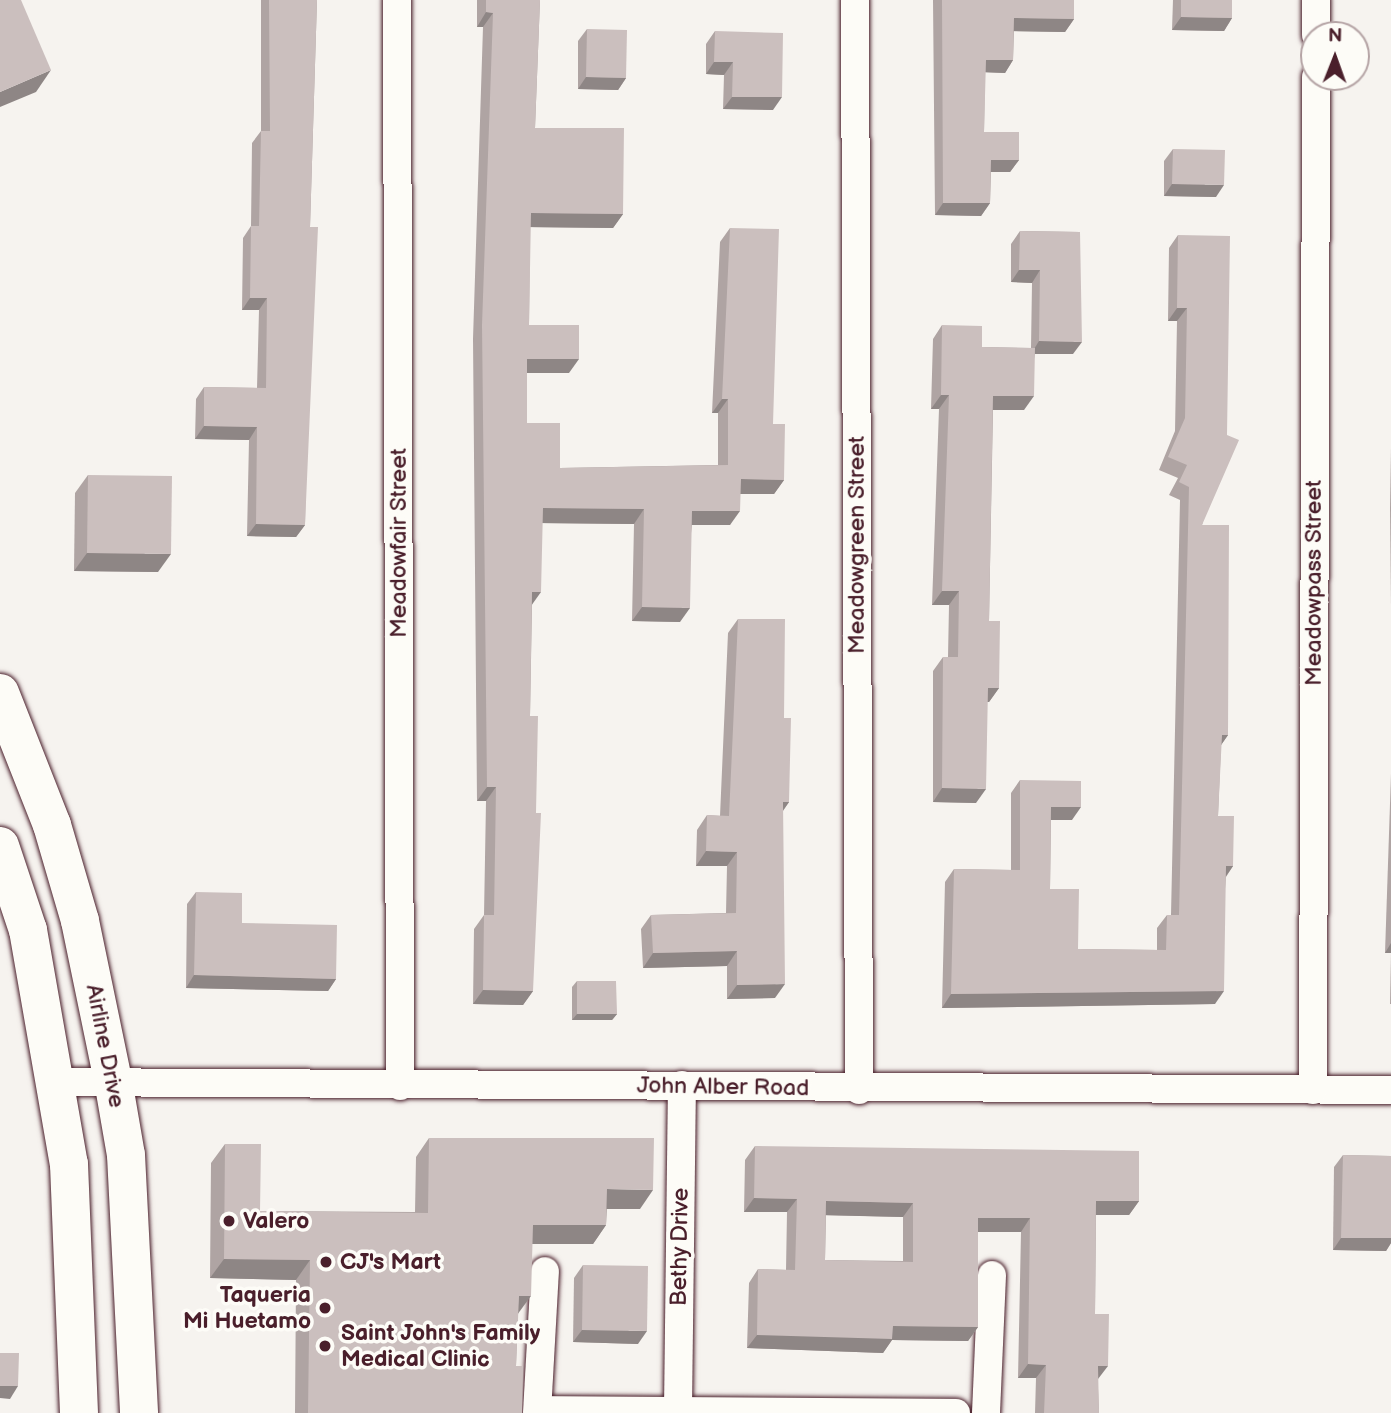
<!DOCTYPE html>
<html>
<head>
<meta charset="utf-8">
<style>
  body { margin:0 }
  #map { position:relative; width:1391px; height:1413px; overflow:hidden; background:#f6f3ef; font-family:"Balsamiq Sans",sans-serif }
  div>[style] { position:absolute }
  .roads { filter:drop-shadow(0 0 2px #4a1f2b) drop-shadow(0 0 2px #4a1f2b) }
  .minor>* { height:28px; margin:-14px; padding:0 14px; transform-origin:14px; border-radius:14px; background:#fdfcf7 }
  .secondary>* { height:38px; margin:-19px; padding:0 19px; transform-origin:19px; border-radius:19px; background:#fdfcf7 }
  .wall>* { inset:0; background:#afa4a3 }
  .shaded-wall>* { inset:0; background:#8e8685 }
  .building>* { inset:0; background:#cbbfbe }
  .dots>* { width:19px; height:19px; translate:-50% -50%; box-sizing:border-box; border:4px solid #fdfcf7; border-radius:50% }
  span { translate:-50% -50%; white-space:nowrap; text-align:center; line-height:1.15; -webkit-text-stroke:7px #fdfcf7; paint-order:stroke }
  .street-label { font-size:23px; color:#4a1f2b }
  .poi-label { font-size:23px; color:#4a1f2b; font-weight:700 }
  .left { translate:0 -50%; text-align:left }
  .right { translate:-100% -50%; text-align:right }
  .north { position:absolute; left:1300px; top:21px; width:70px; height:70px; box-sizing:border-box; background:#fdfcf7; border:2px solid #b5a4a5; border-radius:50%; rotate:1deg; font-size:19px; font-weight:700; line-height:28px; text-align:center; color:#4a1f2b }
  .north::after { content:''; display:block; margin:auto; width:24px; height:32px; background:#4a1f2b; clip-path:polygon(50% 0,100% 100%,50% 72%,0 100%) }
</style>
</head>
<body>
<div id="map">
  <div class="roads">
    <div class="minor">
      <i style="left:397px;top:0;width:1086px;rotate:89.84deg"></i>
      <i style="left:855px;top:0;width:1090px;rotate:89.79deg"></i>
      <i style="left:1316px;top:35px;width:35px;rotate:-90deg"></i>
      <i style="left:55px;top:1082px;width:1336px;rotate:0.34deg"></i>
      <i style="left:1313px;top:1090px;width:1013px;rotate:-89.83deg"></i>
      <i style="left:678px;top:1409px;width:324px;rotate:-89.3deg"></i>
      <i style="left:538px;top:1410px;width:418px;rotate:0.4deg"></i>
      <i style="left:537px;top:1413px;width:142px;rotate:-86.8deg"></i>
      <i style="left:986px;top:1413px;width:138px;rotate:-87.5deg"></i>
    </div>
    <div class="secondary">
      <i style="left:0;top:693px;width:142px;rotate:68.5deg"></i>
      <i style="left:52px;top:825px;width:100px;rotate:73.7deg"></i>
      <i style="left:80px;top:921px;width:162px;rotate:78.3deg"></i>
      <i style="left:113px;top:1080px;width:76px;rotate:80.2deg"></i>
      <i style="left:126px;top:1155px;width:258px;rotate:87.1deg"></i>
      <i style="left:0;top:846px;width:89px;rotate:71.6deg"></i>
      <i style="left:28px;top:930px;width:238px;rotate:80.1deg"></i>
      <i style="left:69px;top:1164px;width:249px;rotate:87.7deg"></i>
    </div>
  </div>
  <div class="wall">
    <i style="clip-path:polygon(261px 0,317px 0,310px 227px,305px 525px,296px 537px,247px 536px,249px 440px,195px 439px,196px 399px,204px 387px,257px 388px,259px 310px,242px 310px,243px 238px,251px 226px,252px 143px,261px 131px)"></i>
    <i style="clip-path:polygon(477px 0,540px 0,535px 128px,623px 214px,613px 228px,530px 227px,529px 325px,569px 373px,527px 373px,527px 423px,560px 468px,718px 465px,718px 413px,712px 413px,720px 242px,730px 228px,773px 424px,784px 480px,774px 494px,740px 494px,730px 525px,692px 525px,680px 622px,632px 621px,634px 524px,542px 523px,532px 605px,530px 716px,533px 991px,523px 1005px,473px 1004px,474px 929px,484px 915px,486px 801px,477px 801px,473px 339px,483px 27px,477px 27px)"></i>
    <i style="clip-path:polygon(933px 0,1074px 0,1074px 19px,1065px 32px,1014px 31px,1013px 60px,1005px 73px,985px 72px,984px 132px,1019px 160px,1010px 172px,991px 172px,990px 203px,981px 216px,935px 215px)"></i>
    <i style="clip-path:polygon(1173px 0,1232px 0,1232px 18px,1224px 31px,1172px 30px)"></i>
    <i style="clip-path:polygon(587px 29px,626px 78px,618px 90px,578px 89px,578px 41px)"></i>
    <i style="clip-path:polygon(715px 31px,773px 110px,723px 109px,724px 75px,706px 74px,706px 44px)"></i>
    <i style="clip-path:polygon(1173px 149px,1216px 197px,1164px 196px,1164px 161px)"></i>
    <i style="clip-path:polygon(1020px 231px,1080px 232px,1073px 354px,1035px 354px,1024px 410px,993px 410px,989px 621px,999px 688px,989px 702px,987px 702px,976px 803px,933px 802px,933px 671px,943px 657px,948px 657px,949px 605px,932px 605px,939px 409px,931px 409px,933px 339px,942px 325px,982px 347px,1031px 348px,1032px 283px,1011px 282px,1011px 244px)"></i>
    <i style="clip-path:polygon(1178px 235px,1227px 435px,1202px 525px,1228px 735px,1221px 745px,1218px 816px,1233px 866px,1226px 877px,1215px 1004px,942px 1008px,945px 882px,954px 869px,1011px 870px,1011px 793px,1020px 780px,1072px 820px,1051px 820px,1050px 889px,1078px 949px,1157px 950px,1157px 928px,1167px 915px,1171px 915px,1180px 500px,1169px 495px,1178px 478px,1159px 470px,1175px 431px,1177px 321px,1168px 321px,1169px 248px)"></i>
    <i style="clip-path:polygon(1391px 448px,1391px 606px,1390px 508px)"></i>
    <i style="clip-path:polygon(88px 475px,158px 572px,74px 571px,75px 493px)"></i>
    <i style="clip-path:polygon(738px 619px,784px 718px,789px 802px,783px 811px,775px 998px,727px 999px,727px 966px,643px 968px,641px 929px,651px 915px,726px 913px,727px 866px,696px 866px,697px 830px,707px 815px,720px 816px,728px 633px)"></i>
    <i style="clip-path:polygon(1391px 774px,1391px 953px,1385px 953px)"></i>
    <i style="clip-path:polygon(196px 892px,242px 923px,336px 979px,328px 991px,186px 988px,187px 904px)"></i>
    <i style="clip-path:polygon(1391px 953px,1391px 1004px,1390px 1004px)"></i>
    <i style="clip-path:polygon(577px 981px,617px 1014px,612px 1020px,572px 1020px,572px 987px)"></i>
    <i style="clip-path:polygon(429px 1138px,640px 1209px,607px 1209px,606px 1225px,593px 1244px,532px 1244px,518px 1314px,516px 1366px,522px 1413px,295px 1413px,296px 1280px,210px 1278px,211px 1163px,225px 1144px,260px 1211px,415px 1212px,416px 1157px)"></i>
    <i style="clip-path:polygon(evenodd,755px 1146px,1139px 1201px,1129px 1215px,1096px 1215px,1095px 1314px,1099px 1413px,1035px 1413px,1036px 1378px,1018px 1378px,1021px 1232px,978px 1232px,978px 1327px,968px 1341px,892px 1340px,883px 1353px,747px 1348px,749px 1283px,758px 1269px,786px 1270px,787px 1212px,744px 1212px,745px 1160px,755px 1146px,826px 1215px,903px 1217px,903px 1261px,825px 1260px,826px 1215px)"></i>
    <i style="clip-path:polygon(1343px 1155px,1391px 1156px,1391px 1243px,1386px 1251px,1333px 1250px,1334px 1167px)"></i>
    <i style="clip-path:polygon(583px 1265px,638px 1344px,573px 1342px,574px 1278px)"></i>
  </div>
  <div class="shaded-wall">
    <i style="clip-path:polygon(486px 12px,493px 13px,483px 27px,477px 27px)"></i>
    <i style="clip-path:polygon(1181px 17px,1232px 18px,1224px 31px,1172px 30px)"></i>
    <i style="clip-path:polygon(1014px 18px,1074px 19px,1065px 32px,1005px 31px)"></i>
    <i style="clip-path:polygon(986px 60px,1013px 60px,1005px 73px,977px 72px)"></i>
    <i style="clip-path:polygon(714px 62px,733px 62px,724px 75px,706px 74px)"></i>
    <i style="clip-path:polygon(51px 70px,36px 92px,0 107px,0 92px)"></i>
    <i style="clip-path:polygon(586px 77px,626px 78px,618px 90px,578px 89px)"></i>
    <i style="clip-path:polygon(732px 97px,782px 97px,773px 110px,723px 109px)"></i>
    <i style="clip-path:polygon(991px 160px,1019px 160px,1010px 172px,982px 172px)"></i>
    <i style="clip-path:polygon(1172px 184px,1224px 185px,1216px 197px,1164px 196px)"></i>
    <i style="clip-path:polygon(943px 203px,990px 203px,981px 216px,935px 215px)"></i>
    <i style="clip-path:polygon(531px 213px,623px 214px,613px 228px,521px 227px)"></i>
    <i style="clip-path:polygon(1019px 270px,1040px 270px,1032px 283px,1011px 282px)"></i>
    <i style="clip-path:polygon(250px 298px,267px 298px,259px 310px,242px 310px)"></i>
    <i style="clip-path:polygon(1177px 308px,1187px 308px,1177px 321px,1168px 321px)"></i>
    <i style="clip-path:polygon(1039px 341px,1082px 342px,1073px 354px,1031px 354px)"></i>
    <i style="clip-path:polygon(527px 359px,579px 359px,569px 373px,517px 373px)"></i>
    <i style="clip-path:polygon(941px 395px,949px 395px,939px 409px,931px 409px)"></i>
    <i style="clip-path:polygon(993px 396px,1034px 396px,1024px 410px,983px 410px)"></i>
    <i style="clip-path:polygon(722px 399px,728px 399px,718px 413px,712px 413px)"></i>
    <i style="clip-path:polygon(204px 426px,257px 427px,249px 440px,195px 439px)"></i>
    <i style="clip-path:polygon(741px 479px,784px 480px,774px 494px,731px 494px)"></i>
    <i style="clip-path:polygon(543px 508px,644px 509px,634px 524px,533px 523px)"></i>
    <i style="clip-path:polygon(692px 511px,740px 511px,730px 525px,682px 525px)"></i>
    <i style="clip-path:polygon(256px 524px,305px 525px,296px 537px,247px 536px)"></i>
    <i style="clip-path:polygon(87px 553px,171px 554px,158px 572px,74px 571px)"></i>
    <i style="clip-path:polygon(942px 591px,959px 591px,949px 605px,932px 605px)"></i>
    <i style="clip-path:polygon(532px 592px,541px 592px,531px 606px)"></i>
    <i style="clip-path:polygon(642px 607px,690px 608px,680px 622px,632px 621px)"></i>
    <i style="clip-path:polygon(988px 688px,999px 688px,989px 702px,978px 702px)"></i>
    <i style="clip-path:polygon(1222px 735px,1228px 735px,1219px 748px)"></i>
    <i style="clip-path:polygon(487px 787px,496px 787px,486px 801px,477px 801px)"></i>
    <i style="clip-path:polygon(942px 788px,986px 789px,976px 803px,933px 802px)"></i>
    <i style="clip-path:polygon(783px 802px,789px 802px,779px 816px)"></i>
    <i style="clip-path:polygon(1051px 807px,1081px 807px,1072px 820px,1042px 820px)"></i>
    <i style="clip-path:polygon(706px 851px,737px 852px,727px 866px,696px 866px)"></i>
    <i style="clip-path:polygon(1226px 866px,1233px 866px,1224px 879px)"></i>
    <i style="clip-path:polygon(1391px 943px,1391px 953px,1385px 953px)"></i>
    <i style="clip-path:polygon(737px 951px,727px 966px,643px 968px,653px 953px)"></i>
    <i style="clip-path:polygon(194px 975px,336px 979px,328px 991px,186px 988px)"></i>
    <i style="clip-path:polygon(785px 984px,775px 998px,727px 999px,737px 985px)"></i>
    <i style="clip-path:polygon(483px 990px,533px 991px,523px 1005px,473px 1004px)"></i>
    <i style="clip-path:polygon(1224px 991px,1215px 1004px,942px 1008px,951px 994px)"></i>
    <i style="clip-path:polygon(577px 1014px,617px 1014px,612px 1020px,572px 1020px)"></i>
    <i style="clip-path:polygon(607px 1189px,653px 1190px,640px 1209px,593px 1209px)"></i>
    <i style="clip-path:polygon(754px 1198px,797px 1199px,787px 1212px,744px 1212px)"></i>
    <i style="clip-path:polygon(826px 1201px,913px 1203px,903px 1217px,816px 1215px)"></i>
    <i style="clip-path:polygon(1096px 1201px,1139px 1201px,1129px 1215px,1086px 1215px)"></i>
    <i style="clip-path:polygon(978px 1218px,1030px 1218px,1021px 1232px,968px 1232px)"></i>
    <i style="clip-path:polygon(533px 1225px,606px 1225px,593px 1244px,519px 1244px)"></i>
    <i style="clip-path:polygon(1341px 1238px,1391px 1238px,1391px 1243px,1386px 1251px,1333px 1250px)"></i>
    <i style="clip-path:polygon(224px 1259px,310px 1260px,296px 1280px,210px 1278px)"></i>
    <i style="clip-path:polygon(519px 1296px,531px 1296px,517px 1315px)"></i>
    <i style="clip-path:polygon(893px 1326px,978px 1327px,968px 1341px,892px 1340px,883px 1353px,747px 1348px,757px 1335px)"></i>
    <i style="clip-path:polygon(582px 1330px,647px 1331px,638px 1344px,573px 1342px)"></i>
    <i style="clip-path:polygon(1028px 1364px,1046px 1365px,1036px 1378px,1018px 1378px)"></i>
    <i style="clip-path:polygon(1098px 1366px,1108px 1366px,1098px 1379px)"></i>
    <i style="clip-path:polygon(0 1386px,18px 1386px,10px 1399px,0 1398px)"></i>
  </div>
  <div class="building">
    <i style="clip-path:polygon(0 0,21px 0,51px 70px,0 92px)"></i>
    <i style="clip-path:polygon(269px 0,317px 0,310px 227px,318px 227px,305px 525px,256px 524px,257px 427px,204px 426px,204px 387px,266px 388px,267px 298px,250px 298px,251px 226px,259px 226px,261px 131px,270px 131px)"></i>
    <i style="clip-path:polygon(486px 0,540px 0,535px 128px,624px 128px,623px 214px,531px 213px,529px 325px,579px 325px,579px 359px,527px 359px,527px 423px,560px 423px,560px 468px,728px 465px,728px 399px,722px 399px,730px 228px,779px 229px,773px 424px,785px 424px,784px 480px,741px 479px,740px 511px,692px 511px,690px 608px,642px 607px,644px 509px,543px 508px,541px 592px,532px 592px,530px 716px,538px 716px,536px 813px,541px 813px,533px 991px,483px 990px,484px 915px,494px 915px,496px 787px,487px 787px,482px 325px,493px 13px,486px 12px)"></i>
    <i style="clip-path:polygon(942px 0,1074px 0,1074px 19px,1014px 18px,1013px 60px,986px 60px,984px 132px,1019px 132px,1019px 160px,991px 160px,990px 203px,943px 203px)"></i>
    <i style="clip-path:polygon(1181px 0,1232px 0,1232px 18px,1181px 17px)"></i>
    <i style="clip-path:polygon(587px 29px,627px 30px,626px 78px,586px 77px)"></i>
    <i style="clip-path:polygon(715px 31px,783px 33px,782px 97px,732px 97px,733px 62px,714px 62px)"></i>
    <i style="clip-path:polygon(1173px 149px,1225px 150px,1224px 185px,1172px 184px)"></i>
    <i style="clip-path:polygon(1020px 231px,1080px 232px,1082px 342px,1039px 341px,1040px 270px,1019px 270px)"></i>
    <i style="clip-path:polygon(1178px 235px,1230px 236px,1227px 435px,1239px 440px,1202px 525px,1229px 525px,1228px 735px,1222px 735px,1218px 816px,1234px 816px,1233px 866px,1226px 866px,1224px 991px,951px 994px,954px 869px,1020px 870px,1020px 780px,1081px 781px,1081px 807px,1051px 807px,1050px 889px,1079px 889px,1078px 949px,1166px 950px,1167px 915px,1179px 915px,1189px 487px,1179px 482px,1187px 465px,1168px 457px,1185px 418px,1187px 308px,1177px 308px)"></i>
    <i style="clip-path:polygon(942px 325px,982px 326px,982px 347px,1035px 348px,1034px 396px,993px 396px,989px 621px,1000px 621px,999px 688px,988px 688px,986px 789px,942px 788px,943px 657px,958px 657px,959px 591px,942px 591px,949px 395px,941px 395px)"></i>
    <i style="clip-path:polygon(88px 475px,172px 476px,171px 554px,87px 553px)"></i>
    <i style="clip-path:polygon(738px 619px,785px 619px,784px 718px,791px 718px,789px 802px,783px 802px,785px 984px,737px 985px,737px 951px,653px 953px,651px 915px,736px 913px,737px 852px,706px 851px,707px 815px,729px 816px)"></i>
    <i style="clip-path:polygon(196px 892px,242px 893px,242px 923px,337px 925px,336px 979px,194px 975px)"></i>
    <i style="clip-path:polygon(577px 981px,616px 981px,617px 1014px,577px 1014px)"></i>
    <i style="clip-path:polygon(429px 1138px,654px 1138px,653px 1190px,607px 1189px,606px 1225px,533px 1225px,531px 1296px,519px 1296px,516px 1366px,523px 1366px,522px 1413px,308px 1413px,310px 1260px,224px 1259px,225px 1144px,261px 1144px,260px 1211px,428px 1213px)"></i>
    <i style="clip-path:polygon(evenodd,755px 1146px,1139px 1151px,1139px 1201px,1096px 1201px,1095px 1314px,1109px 1314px,1108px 1366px,1098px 1366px,1099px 1413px,1044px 1413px,1046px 1365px,1028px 1364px,1030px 1218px,978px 1218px,978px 1327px,893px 1326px,892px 1339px,757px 1335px,758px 1269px,795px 1270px,797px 1199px,754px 1198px,755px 1146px,826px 1201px,913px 1203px,913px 1262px,825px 1260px,826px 1201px)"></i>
    <i style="clip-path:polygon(1343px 1155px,1391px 1156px,1391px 1238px,1341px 1238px)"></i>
    <i style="clip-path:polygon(583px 1265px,648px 1266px,647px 1331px,582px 1330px)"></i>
    <i style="clip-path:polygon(0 1353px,19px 1353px,18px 1386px,0 1386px)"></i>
  </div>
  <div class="dots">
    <i style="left:229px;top:1221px;background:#4a1f2b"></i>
    <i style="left:326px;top:1262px;background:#4a1f2b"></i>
    <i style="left:325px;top:1308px;background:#4a1f2b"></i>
    <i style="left:325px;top:1346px;background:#4a1f2b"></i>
  </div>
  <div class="street-label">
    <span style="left:399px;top:543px;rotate:-90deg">Meadowfair Street</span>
    <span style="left:857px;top:545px;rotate:-90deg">Meadowgreen Street</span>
    <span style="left:1314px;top:583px;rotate:-90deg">Meadowpass Street</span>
    <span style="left:105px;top:1046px;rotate:79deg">Airline Drive</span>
    <span style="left:723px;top:1087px;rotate:1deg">John Alber Road</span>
    <span style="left:680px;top:1247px;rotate:-89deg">Bethy Drive</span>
  </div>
  <div class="poi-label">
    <span class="left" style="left:243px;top:1221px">Valero</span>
    <span class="left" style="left:340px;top:1262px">CJ's Mart</span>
    <span class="right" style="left:311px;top:1308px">Taqueria<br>Mi Huetamo</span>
    <span class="left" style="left:341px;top:1346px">Saint John's Family<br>Medical Clinic</span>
  </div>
  <div class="north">N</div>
</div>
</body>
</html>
